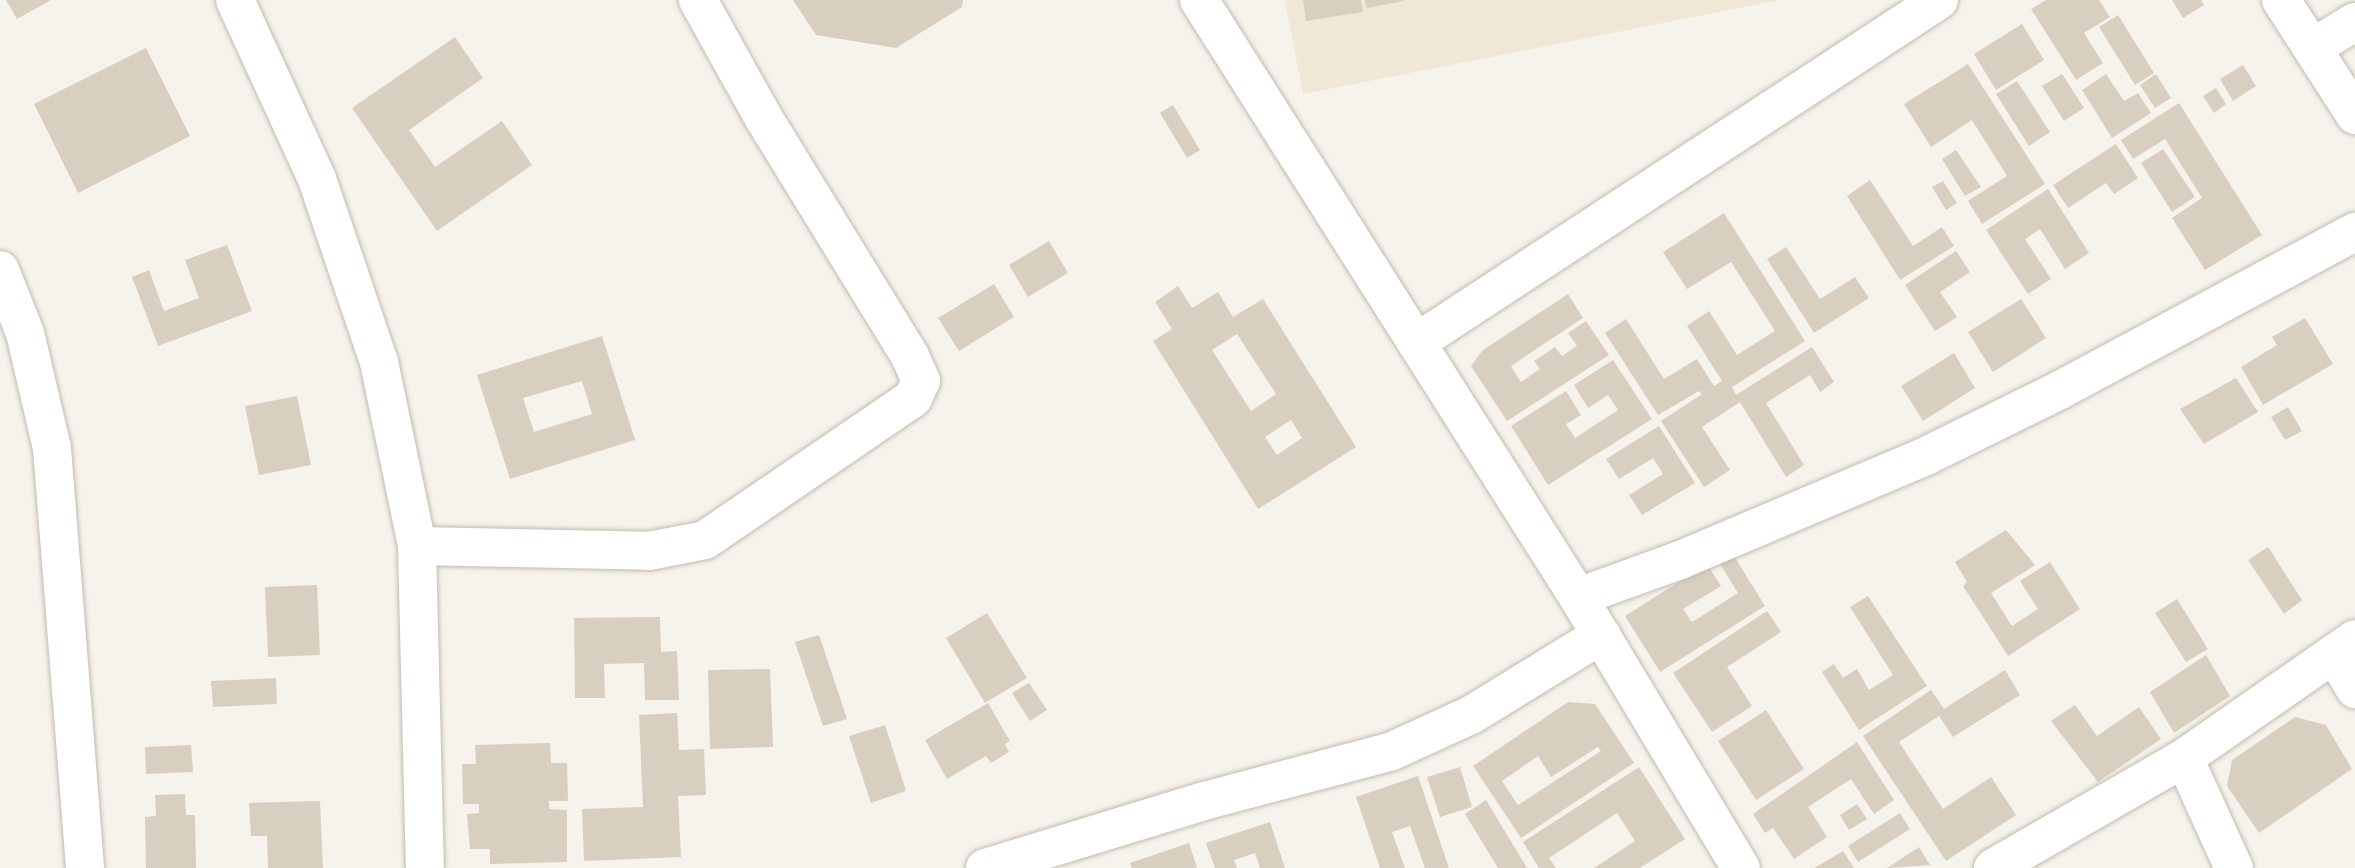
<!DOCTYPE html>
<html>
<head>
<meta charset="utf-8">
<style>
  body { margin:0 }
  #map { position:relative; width:2355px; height:868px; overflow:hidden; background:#f6f3ec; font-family:"Fira Sans Condensed",sans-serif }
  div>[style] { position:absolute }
  .education>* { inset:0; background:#efe8d6 }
  .building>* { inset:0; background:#d8cfc1 }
  .roads { filter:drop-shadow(0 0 2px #c2bbae) drop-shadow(0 0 2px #c2bbae) }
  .street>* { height:38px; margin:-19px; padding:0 19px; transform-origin:19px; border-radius:19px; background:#fff }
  span { translate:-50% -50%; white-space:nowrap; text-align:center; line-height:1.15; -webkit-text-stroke:7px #fff; paint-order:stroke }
</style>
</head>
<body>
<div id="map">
  <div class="education">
    <i style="clip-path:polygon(1285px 0,1780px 0,1303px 94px)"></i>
  </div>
  <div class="building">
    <i style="clip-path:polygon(6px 0,51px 0,17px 19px)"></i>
    <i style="clip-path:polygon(793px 0,963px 0,962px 7px,896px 48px,816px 35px)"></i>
    <i style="clip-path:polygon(1303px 0,1361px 0,1363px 12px,1306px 21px)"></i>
    <i style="clip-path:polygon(1365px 0,1404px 0,1404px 1px,1367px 8px)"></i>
    <i style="clip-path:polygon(2046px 0,2099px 0,2110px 17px,2084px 33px,2103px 63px,2076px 80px,2031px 9px)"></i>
    <i style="clip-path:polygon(2172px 0,2201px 0,2204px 5px,2183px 18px)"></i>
    <i style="clip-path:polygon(2118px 15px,2154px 73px,2135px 85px,2099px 27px)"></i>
    <i style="clip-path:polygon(2022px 24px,2044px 60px,1996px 90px,1974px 54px)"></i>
    <i style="clip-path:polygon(455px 37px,483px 78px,409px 130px,435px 167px,502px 121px,532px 165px,437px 231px,352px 108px)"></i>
    <i style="clip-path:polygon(146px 48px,190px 136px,78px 193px,34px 104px)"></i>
    <i style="clip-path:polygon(1968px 64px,2045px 184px,1982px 224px,1968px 201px,2007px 176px,1972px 120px,1931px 147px,1904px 104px)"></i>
    <i style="clip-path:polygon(2243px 65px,2256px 86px,2233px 101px,2220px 79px)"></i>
    <i style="clip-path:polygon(2062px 74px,2084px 108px,2064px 121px,2042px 86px)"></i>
    <i style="clip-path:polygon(2106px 74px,2124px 101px,2138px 93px,2151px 113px,2112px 138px,2082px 90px)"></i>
    <i style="clip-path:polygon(2156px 74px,2171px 98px,2155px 108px,2140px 85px)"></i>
    <i style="clip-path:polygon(2017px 81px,2050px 132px,2029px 146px,1996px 94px)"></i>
    <i style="clip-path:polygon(2216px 88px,2226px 104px,2214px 113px,2203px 96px)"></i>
    <i style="clip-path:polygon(2179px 103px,2262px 235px,2205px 270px,2172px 218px,2202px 198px,2165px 139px,2133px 159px,2121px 140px)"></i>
    <i style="clip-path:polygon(1173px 105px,1200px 150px,1187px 158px,1160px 113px)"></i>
    <i style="clip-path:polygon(2116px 144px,2138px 178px,2114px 194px,2106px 183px,2068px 208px,2053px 185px)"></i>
    <i style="clip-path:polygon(2163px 149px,2195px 197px,2172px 212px,2141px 163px)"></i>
    <i style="clip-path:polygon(1956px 150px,1981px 187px,1965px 196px,1942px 159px)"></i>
    <i style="clip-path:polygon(1870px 180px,1913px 246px,1942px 227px,1954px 246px,1900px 280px,1847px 196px)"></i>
    <i style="clip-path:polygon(1943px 181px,1957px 203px,1946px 210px,1932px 187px)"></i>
    <i style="clip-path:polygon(2048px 189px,2089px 253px,2065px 269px,2040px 229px,2025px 239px,2051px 279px,2028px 294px,1986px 230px)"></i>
    <i style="clip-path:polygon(1724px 213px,1805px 341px,1732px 387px,1736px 395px,1812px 347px,1834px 382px,1820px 392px,1810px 375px,1766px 403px,1804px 465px,1786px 477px,1740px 402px,1702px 427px,1730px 470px,1704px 487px,1661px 421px,1702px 394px,1699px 391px,1658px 415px,1605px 333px,1626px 319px,1664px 379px,1697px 359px,1714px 386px,1722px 381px,1687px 326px,1709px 311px,1737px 355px,1775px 331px,1731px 262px,1687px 289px,1663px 252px)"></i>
    <i style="clip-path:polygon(1049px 241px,1068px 273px,1028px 297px,1009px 265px)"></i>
    <i style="clip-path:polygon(227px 245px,252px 311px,158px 346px,132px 277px,149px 270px,164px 311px,199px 298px,185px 260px)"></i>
    <i style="clip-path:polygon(1786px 247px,1820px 299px,1855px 277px,1869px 298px,1814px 333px,1767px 259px)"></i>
    <i style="clip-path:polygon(1956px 251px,1970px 272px,1940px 292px,1957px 317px,1935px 331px,1905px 285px)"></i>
    <i style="clip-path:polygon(994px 284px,1014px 317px,959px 351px,938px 318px)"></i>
    <i style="clip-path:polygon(evenodd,1178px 286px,1192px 308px,1218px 292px,1233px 317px,1263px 299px,1356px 447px,1258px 509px,1153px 341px,1172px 329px,1155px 302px,1178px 286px,1237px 334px,1276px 394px,1251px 411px,1212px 350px,1237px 334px,1178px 286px,1291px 420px,1302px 438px,1277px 455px,1265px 437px,1291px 420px)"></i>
    <i style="clip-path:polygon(1568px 294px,1583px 318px,1511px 366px,1521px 382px,1540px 369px,1534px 361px,1555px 347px,1562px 356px,1577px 346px,1568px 333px,1586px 321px,1609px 355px,1507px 421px,1471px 366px,1483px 350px)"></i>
    <i style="clip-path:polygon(2021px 299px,2046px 338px,1993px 372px,1968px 332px)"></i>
    <i style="clip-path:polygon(2305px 318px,2333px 364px,2263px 405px,2241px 367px,2277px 345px,2272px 337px)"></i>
    <i style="clip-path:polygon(evenodd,602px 336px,635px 440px,510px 479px,477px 375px,602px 336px,582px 381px,592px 414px,534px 432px,523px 398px,582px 381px)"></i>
    <i style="clip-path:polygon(1954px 353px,1975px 388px,1923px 421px,1901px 386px)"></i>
    <i style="clip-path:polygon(1613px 360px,1652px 419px,1548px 485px,1511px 426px,1566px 391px,1581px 415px,1566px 424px,1575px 438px,1618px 410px,1608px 395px,1588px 408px,1574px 385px)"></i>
    <i style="clip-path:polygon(2236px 378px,2258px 412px,2204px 444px,2180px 409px)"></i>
    <i style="clip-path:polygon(297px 396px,311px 465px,259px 475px,245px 406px)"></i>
    <i style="clip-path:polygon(2288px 407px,2302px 431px,2285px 440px,2271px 417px)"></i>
    <i style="clip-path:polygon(1659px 426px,1695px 483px,1642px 515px,1629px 495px,1663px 474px,1653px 458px,1619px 479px,1606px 459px)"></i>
    <i style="clip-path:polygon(2006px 530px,2035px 565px,1991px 593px,2012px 626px,2038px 609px,2020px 581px,2050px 562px,2080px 609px,2008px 656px,1963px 586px,1967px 582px,1955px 562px)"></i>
    <i style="clip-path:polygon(2268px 547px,2302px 600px,2284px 614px,2248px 560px)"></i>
    <i style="clip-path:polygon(1734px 556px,1765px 606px,1660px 672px,1625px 616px,1707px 564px,1721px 586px,1683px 609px,1692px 622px,1738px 593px,1720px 564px)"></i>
    <i style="clip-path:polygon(317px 585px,320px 655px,268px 657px,265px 587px)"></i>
    <i style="clip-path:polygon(1868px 596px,1927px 686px,1859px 730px,1822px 672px,1834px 664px,1843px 678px,1857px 669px,1869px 690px,1893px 675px,1850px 607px)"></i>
    <i style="clip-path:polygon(2177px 599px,2208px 649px,2186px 662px,2155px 613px)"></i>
    <i style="clip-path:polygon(1767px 611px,1781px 632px,1727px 667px,1752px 706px,1712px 732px,1673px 673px)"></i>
    <i style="clip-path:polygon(987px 613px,1027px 678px,985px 703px,946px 638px)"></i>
    <i style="clip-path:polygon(660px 617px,661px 652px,677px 651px,679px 700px,645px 700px,644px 663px,604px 664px,605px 698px,575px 698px,574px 618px)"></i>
    <i style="clip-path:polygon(819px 635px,847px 719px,823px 726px,795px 642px)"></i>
    <i style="clip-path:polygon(2206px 655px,2230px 696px,2174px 733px,2150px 692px)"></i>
    <i style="clip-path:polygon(770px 669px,773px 747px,710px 749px,708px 670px)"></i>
    <i style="clip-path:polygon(2005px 670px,2020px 695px,1953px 737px,1939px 716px,1899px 742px,1943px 809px,1991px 777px,2016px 815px,1946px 861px,1863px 736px,1931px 690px,1944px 709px)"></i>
    <i style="clip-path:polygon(276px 678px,277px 704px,213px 707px,211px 681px)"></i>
    <i style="clip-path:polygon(1029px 683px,1047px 710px,1030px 721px,1012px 693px)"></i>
    <i style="clip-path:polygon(evenodd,1568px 702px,1595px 704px,1634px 763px,1521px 838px,1473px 766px,1568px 702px,1598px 747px,1601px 751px,1518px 805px,1502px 781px,1538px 756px,1551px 777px,1598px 747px)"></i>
    <i style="clip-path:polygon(988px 703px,1010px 741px,1005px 744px,1009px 752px,991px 763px,986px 756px,947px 779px,925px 740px)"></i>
    <i style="clip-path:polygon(2075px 705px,2097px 736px,2139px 707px,2161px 739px,2098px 782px,2051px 721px)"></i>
    <i style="clip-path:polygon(1766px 710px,1804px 769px,1756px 800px,1718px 741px)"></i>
    <i style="clip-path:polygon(677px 713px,679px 750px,704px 749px,706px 795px,678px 796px,681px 857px,584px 861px,582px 809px,643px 807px,639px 715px)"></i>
    <i style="clip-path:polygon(2295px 717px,2326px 725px,2352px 769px,2259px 833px,2227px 786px,2232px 760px)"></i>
    <i style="clip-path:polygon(885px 725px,906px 791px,871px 803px,849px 736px)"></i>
    <i style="clip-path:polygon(1857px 742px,1894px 800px,1874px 814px,1851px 779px,1808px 807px,1827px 837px,1794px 859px,1773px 828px,1765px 833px,1753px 814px)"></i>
    <i style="clip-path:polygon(550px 743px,551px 763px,567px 763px,568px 801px,549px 801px,549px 809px,567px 810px,567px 862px,490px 864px,490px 849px,470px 849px,467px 814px,479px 813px,479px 804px,463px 804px,462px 764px,476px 764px,475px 745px)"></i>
    <i style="clip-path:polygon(191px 745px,193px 772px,146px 774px,145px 747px)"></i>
    <i style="clip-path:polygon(1460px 767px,1472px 807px,1440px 817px,1427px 777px)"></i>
    <i style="clip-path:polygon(1639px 767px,1685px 839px,1640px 868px,1594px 868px,1635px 841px,1617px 813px,1549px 858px,1556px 868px,1539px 868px,1523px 842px)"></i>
    <i style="clip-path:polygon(1418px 776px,1449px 868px,1425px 868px,1410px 826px,1392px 832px,1405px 868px,1380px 868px,1356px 797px)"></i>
    <i style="clip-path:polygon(185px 794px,186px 815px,195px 815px,196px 868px,146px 868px,145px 817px,156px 816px,155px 795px)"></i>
    <i style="clip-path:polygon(1486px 800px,1527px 868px,1498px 868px,1465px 814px)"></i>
    <i style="clip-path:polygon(320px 801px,323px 868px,268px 868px,267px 836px,251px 836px,249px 803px)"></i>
    <i style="clip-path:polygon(1857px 804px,1867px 819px,1849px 830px,1840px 815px)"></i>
    <i style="clip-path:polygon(1900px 813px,1910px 829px,1858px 862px,1848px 846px)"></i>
    <i style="clip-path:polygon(1270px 822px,1285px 868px,1260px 868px,1255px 853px,1234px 860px,1237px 868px,1215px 868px,1206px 843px)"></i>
    <i style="clip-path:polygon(1189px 843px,1197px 868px,1132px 868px,1130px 863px)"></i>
    <i style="clip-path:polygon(1919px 847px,1930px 865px,1887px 868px)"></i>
    <i style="clip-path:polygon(1843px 851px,1854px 868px,1814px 868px)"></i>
  </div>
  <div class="roads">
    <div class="street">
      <i style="left:235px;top:0;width:197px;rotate:65.4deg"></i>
      <i style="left:317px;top:179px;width:193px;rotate:71.3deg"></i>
      <i style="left:379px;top:362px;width:188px;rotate:78.3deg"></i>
      <i style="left:417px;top:546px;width:322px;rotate:88.6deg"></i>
      <i style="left:1199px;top:0;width:707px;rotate:57.59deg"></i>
      <i style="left:1578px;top:597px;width:316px;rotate:59deg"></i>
      <i style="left:2281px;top:0;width:137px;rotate:57.2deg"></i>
      <i style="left:2312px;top:48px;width:50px;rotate:-31.2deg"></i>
      <i style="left:0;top:270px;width:68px;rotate:68.4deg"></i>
      <i style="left:25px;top:333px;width:118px;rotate:76.8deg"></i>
      <i style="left:52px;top:448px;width:421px;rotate:85.5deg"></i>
      <i style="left:1417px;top:342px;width:624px;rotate:-33.23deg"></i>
      <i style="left:417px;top:546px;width:232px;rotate:1.2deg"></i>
      <i style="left:649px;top:551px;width:57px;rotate:-11.1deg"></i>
      <i style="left:705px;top:540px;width:252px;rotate:-34.3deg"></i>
      <i style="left:913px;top:398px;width:19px;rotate:-65deg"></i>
      <i style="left:921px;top:381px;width:27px;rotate:-114deg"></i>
      <i style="left:910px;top:356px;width:281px;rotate:-121.6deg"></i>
      <i style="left:763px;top:117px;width:134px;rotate:-119.1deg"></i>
      <i style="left:1578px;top:597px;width:109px;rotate:-19.9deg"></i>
      <i style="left:1680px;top:560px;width:269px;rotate:-22.9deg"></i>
      <i style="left:1928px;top:455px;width:147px;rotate:-26.2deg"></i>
      <i style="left:2060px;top:390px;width:335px;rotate:-28.2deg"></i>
      <i style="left:2334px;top:654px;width:41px;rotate:59deg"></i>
      <i style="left:2184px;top:758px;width:121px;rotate:65.6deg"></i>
      <i style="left:985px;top:868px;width:229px;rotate:-17deg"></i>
      <i style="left:1204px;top:801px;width:192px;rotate:-14.8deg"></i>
      <i style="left:1390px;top:752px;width:89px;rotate:-24.6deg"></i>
      <i style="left:1471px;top:715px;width:153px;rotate:-31.6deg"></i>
      <i style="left:1993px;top:868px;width:220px;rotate:-29.9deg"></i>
      <i style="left:2184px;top:758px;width:208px;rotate:-34.8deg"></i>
    </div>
  </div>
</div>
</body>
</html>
